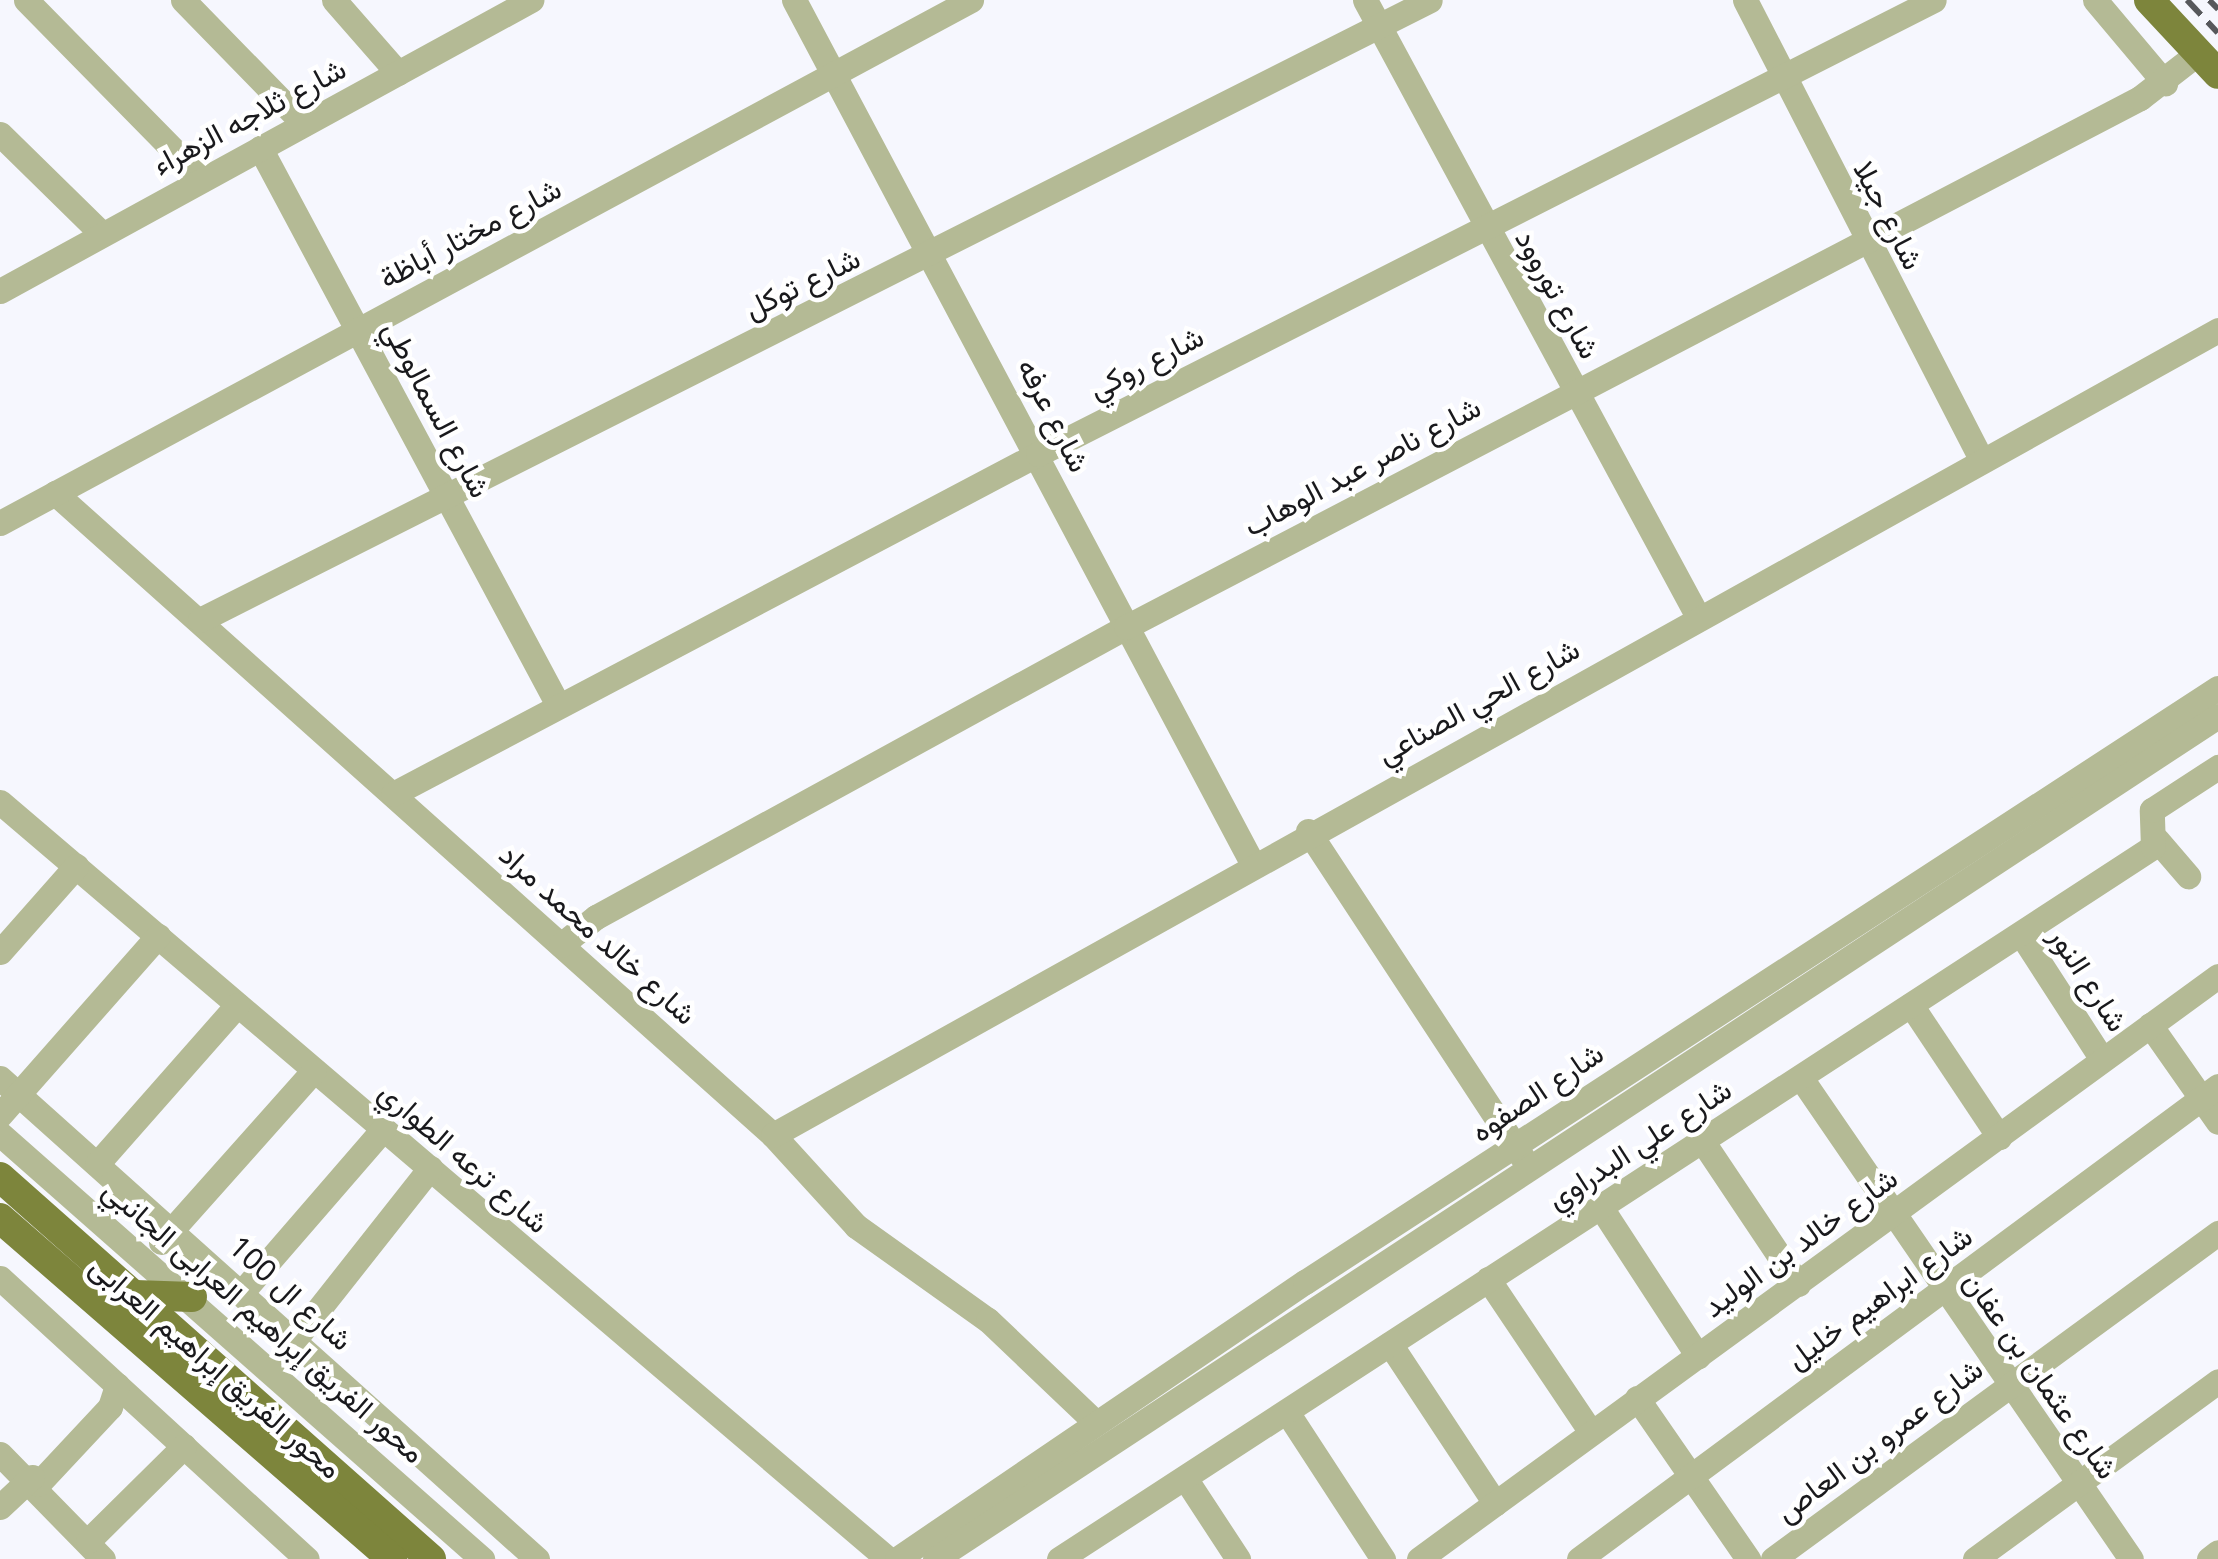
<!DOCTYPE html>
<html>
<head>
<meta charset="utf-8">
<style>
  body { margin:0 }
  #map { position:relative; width:2218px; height:1559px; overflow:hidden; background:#f6f7fe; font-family:"Noto Sans",Vazirmatn,sans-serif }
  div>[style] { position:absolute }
  .minor>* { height:25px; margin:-12.5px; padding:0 12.5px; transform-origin:12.5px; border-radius:12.5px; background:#b4ba95 }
  .major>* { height:30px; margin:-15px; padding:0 15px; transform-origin:15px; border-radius:15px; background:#7d853c }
  .rail>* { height:6px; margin-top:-3px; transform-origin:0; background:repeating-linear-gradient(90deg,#57585c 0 20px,transparent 0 30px) }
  span { translate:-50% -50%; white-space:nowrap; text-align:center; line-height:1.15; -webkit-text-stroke:9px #fff; paint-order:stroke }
  .street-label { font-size:30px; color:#19191c }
</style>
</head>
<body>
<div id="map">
  <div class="minor">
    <i style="left:26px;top:0;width:251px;rotate:45.5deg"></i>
    <i style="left:183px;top:0;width:173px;rotate:45.7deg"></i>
    <i style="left:334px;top:0;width:97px;rotate:48.8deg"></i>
    <i style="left:794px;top:0;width:977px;rotate:62.04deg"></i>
    <i style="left:1365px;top:0;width:701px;rotate:61.64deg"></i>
    <i style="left:1745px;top:0;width:514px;rotate:62.79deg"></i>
    <i style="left:2095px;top:0;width:109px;rotate:49.9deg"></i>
    <i style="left:0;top:134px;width:140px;rotate:44.4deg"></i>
    <i style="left:260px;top:148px;width:629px;rotate:61.85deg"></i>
    <i style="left:0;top:291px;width:606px;rotate:-28.72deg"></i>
    <i style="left:55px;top:493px;width:963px;rotate:41.8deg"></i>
    <i style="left:773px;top:1135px;width:123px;rotate:47.6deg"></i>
    <i style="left:856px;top:1226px;width:162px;rotate:35.5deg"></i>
    <i style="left:988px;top:1320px;width:149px;rotate:43.6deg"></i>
    <i style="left:0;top:523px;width:1103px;rotate:-28.31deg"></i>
    <i style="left:200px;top:620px;width:1377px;rotate:-26.75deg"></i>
    <i style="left:393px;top:794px;width:729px;rotate:-27.8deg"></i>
    <i style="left:1038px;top:454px;width:1004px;rotate:-26.87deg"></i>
    <i style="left:0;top:802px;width:1167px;rotate:40.45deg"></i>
    <i style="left:1308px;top:831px;width:391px;rotate:56.7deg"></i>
    <i style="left:2157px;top:840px;width:48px;rotate:49.3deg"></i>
    <i style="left:2021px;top:934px;width:149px;rotate:57.1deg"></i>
    <i style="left:561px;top:945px;width:45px;rotate:-38.7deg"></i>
    <i style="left:596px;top:917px;width:604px;rotate:-28.69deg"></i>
    <i style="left:1126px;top:627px;width:1144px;rotate:-27.55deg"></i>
    <i style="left:2140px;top:98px;width:72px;rotate:-37.7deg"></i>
    <i style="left:0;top:952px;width:115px;rotate:-48.5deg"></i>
    <i style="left:1911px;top:1005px;width:159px;rotate:56.3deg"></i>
    <i style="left:2150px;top:1025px;width:118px;rotate:55deg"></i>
    <i style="left:0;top:1078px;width:721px;rotate:41.85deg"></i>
    <i style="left:1801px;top:1078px;width:583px;rotate:55.55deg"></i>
    <i style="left:0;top:1115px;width:239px;rotate:-48.6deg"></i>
    <i style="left:0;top:1134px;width:643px;rotate:41.4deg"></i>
    <i style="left:773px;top:1135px;width:1654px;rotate:-29.12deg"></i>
    <i style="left:1703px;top:1142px;width:171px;rotate:56.2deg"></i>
    <i style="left:97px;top:1164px;width:212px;rotate:-48.6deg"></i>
    <i style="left:1602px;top:1209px;width:176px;rotate:56.9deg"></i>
    <i style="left:161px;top:1242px;width:230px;rotate:-48.3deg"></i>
    <i style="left:0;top:1278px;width:416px;rotate:42.5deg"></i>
    <i style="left:1488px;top:1279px;width:183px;rotate:56.1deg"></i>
    <i style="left:242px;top:1292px;width:216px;rotate:-49.1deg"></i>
    <i style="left:1390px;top:1344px;width:191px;rotate:56.6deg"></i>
    <i style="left:284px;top:1353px;width:236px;rotate:-51.7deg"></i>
    <i style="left:1637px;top:1398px;width:196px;rotate:55.4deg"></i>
    <i style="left:1287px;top:1412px;width:176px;rotate:56.9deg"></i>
    <i style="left:0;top:1454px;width:147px;rotate:45.6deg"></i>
    <i style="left:1185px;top:1478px;width:97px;rotate:56.8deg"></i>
    <i style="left:38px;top:1484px;width:105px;rotate:-46.9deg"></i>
    <i style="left:110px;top:1407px;width:23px;rotate:-72deg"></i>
    <i style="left:0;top:1507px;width:44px;rotate:-43.2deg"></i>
    <i style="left:88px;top:1541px;width:135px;rotate:-44.7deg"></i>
    <i style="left:897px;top:1559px;width:493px;rotate:-34.2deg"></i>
    <i style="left:1305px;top:1282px;width:1089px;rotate:-33.05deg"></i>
    <i style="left:935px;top:1559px;width:1535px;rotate:-33.31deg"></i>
    <i style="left:1059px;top:1559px;width:1305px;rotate:-33.06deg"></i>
    <i style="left:2153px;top:847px;width:37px;rotate:-92deg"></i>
    <i style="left:2152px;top:810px;width:79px;rotate:-33.1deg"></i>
    <i style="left:1419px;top:1559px;width:989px;rotate:-36.12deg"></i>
    <i style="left:1579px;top:1559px;width:795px;rotate:-36.51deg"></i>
    <i style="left:1773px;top:1559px;width:552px;rotate:-36.23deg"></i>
    <i style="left:1975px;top:1559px;width:301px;rotate:-36.2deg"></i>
    <i style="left:2209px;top:1559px;width:11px;rotate:-38deg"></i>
  </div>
  <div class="major">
    <i style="left:2149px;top:0;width:101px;rotate:47deg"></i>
    <i style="left:0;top:1177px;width:576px;rotate:41.55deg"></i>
    <i style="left:0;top:1218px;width:520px;rotate:41.02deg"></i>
    <i style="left:135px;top:1295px;width:57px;rotate:2deg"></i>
  </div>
  <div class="rail">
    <i style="left:2187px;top:0;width:45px;rotate:46.8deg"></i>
    <i style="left:2209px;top:0;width:13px;rotate:45deg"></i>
  </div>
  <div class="street-label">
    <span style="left:249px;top:116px;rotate:-28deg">شارع ثلاجه الزهراء</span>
    <span style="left:1889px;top:215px;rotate:63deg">شارع جيلا</span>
    <span style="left:470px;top:233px;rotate:-28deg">شارع مختار أباظة</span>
    <span style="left:802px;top:283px;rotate:-26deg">شارع توكل</span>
    <span style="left:1558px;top:294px;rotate:61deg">شارع توروود</span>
    <span style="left:1146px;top:362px;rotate:-27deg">شارع روكي</span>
    <span style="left:437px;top:409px;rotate:62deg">شارع السمالوطي</span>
    <span style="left:1054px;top:415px;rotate:63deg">شارع عرفه</span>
    <span style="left:1362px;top:466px;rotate:-28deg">شارع ناصر عبد الوهاب</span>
    <span style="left:1478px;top:701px;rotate:-29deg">شارع الحي الصناعي</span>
    <span style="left:598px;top:934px;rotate:42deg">شارع خالد محمد مراد</span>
    <span style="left:2089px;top:979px;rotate:57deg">شارع النور</span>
    <span style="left:1537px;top:1092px;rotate:-34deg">شارع الصفوه</span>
    <span style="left:1639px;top:1144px;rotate:-33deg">شارع علي البدراوي</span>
    <span style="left:464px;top:1157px;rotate:41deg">شارع ترعه الطواري</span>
    <span style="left:1800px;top:1242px;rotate:-36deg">شارع خالد بن الوليد</span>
    <span style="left:291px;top:1293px;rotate:42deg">شارع ال 100</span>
    <span style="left:1879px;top:1297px;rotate:-36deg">شارع ابراهيم خليل</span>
    <span style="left:264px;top:1321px;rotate:41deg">محور الفريق إبراهيم العرابى الجانبي</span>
    <span style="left:216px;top:1367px;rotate:41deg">محور الفريق إبراهيم العرابى</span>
    <span style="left:2041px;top:1375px;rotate:55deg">شارع عثمان بن عفان</span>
    <span style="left:1879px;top:1440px;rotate:-37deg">شارع عمرو بن العاص</span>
  </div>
</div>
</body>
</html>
